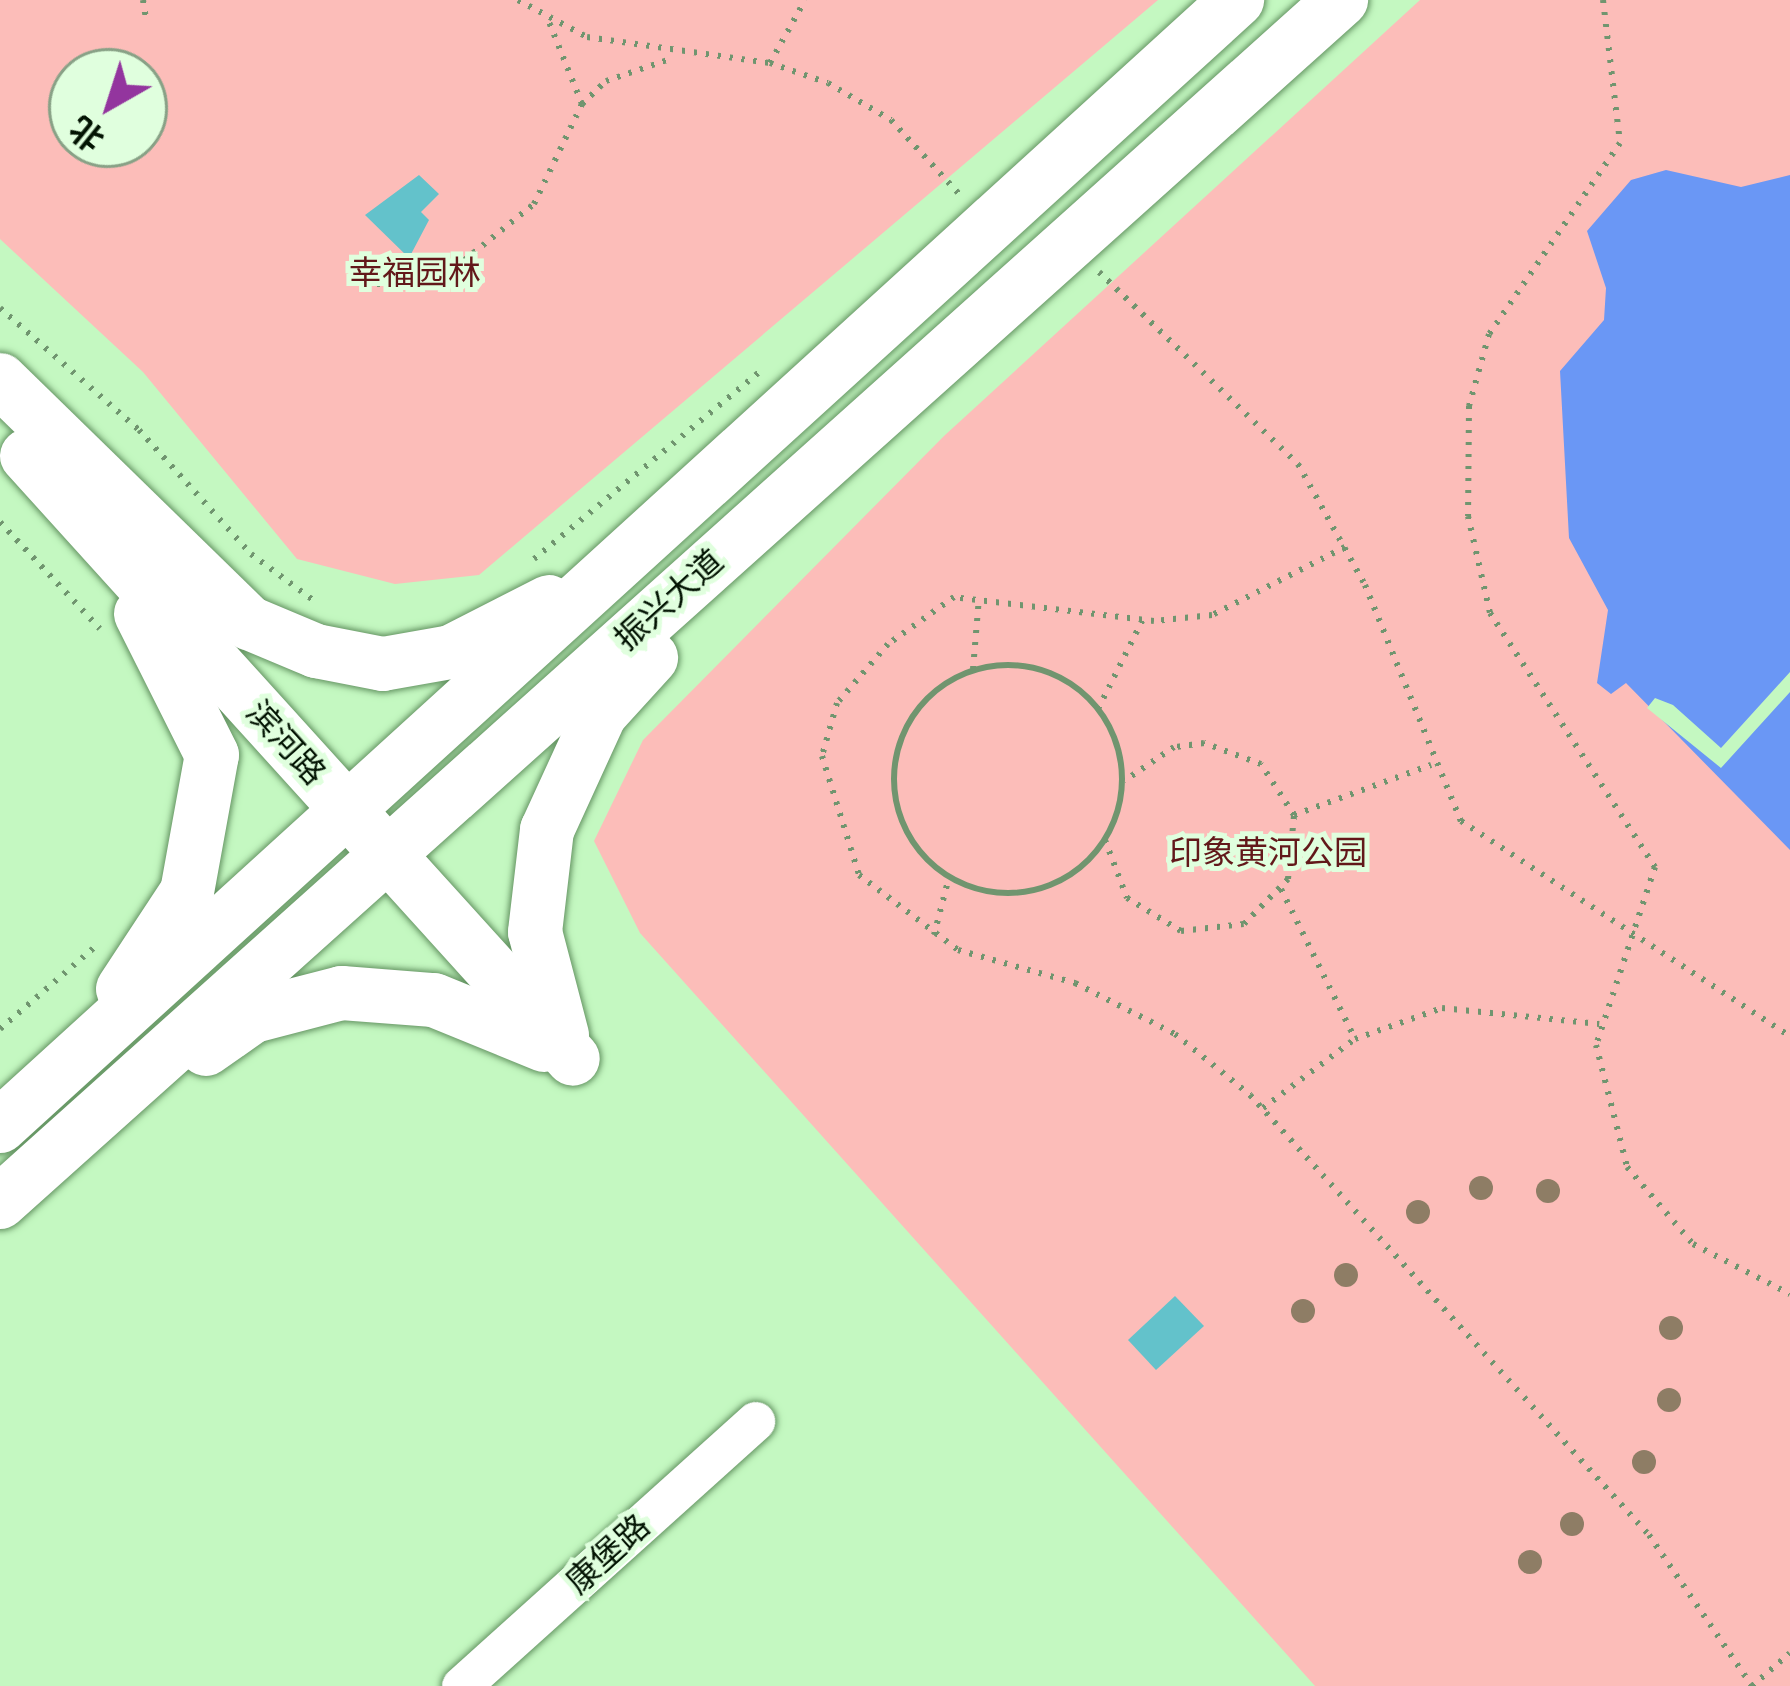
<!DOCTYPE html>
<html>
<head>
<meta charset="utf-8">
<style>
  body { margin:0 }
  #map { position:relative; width:1790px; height:1686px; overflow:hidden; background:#c4f8c1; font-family:Jost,"Noto Sans SC",sans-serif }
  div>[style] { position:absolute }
  .green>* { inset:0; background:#fcbdb9 }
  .water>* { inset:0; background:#6a97f5 }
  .pier>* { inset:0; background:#c4f8c1 }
  .building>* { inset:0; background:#63c2cb }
  .path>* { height:6px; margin-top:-3px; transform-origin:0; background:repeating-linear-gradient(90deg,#70956f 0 3px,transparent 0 12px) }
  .path>.ring { margin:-3px; padding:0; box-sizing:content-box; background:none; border:6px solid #70956f; border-radius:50% }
  .roads { filter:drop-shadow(0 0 3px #659563) drop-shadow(0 0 3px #659563) }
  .street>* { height:39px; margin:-19.5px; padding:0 19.5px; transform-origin:19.5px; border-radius:19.5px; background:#fff }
  .secondary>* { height:54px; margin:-27px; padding:0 27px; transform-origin:27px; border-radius:27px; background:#fff }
  .trees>* { width:24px; height:24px; margin:-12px; border-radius:50%; background:#8e7d65 }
  span { translate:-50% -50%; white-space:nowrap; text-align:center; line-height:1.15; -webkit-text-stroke:10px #e0ffde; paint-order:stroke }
  .park-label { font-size:33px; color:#62181a }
  .street-label { font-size:33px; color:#031403 }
  .north { position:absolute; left:48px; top:48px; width:120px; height:120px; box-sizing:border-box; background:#e0ffde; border:3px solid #88a186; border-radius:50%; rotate:219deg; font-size:33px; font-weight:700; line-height:48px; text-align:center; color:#031403 }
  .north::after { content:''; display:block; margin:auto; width:42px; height:54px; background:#93359e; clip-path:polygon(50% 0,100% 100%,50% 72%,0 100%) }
</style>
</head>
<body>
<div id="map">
  <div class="green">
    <i style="clip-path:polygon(evenodd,0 0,1158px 0,479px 575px,395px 584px,297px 559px,143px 372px,0 239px,0 0,72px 72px,144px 72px,144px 144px,72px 144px,72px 72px)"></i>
    <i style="clip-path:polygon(1420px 0,1790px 0,1790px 1686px,1315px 1686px,640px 933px,594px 841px,643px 740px,944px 436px)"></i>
  </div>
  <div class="water">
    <i style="clip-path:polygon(1666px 170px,1741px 187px,1790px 175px,1790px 850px,1626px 683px,1611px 694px,1597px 683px,1608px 610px,1569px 538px,1560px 371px,1604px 320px,1606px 288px,1587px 231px,1631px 180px)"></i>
  </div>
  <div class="pier">
    <i style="clip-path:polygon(1790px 672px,1790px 692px,1721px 768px,1647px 708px,1655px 698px,1673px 705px,1721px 748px)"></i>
  </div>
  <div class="building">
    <i style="clip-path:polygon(419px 175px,439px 194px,421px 212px,429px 220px,409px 258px,365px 215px)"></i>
    <i style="clip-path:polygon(1175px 1296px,1204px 1326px,1156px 1370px,1128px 1340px)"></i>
  </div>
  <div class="path">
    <i style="left:143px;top:0;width:19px;rotate:81deg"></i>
    <i style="left:518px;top:0;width:78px;rotate:28.2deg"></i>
    <i style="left:587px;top:37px;width:185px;rotate:8.1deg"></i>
    <i style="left:770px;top:63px;width:61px;rotate:19deg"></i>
    <i style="left:828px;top:83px;width:73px;rotate:30.4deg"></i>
    <i style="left:891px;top:120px;width:102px;rotate:47.4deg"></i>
    <i style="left:1603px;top:0;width:144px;rotate:83.2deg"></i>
    <i style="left:1620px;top:143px;width:232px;rotate:124.4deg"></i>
    <i style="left:1489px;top:334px;width:75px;rotate:105.5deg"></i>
    <i style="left:1469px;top:406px;width:110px;rotate:90.5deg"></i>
    <i style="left:1468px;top:516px;width:99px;rotate:77.2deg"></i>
    <i style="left:1490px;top:613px;width:303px;rotate:57deg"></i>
    <i style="left:1655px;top:867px;width:188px;rotate:108.3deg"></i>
    <i style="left:1596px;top:1045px;width:126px;rotate:75.7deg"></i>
    <i style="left:1627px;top:1167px;width:101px;rotate:49.4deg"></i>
    <i style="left:1693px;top:1244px;width:109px;rotate:27.3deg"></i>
    <i style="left:770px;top:63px;width:72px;rotate:-60.9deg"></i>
    <i style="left:582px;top:104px;width:33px;rotate:-44deg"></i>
    <i style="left:606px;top:81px;width:71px;rotate:-18.9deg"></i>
    <i style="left:1099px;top:272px;width:277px;rotate:44deg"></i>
    <i style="left:1298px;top:464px;width:138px;rotate:61deg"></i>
    <i style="left:1365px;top:585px;width:255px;rotate:67.9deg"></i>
    <i style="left:1461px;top:821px;width:393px;rotate:33.2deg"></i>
    <i style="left:377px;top:284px;width:59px;rotate:-1deg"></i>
    <i style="left:436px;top:283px;width:126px;rotate:-38.9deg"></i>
    <i style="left:534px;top:204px;width:111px;rotate:-64.4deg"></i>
    <i style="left:582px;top:104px;width:94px;rotate:-111.9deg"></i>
    <i style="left:0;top:308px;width:185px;rotate:41.3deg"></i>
    <i style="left:139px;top:430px;width:167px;rotate:47.9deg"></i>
    <i style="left:251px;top:554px;width:77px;rotate:36.6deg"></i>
    <i style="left:0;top:522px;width:146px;rotate:46.9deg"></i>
    <i style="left:1345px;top:547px;width:149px;rotate:152.9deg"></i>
    <i style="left:1212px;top:615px;width:58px;rotate:174.1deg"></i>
    <i style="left:1154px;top:621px;width:201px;rotate:-173.2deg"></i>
    <i style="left:954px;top:597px;width:81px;rotate:144.5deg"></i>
    <i style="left:888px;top:644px;width:78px;rotate:130.8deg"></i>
    <i style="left:837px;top:703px;width:55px;rotate:105.8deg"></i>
    <i style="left:822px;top:756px;width:125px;rotate:72.7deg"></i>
    <i style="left:859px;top:875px;width:124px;rotate:37.1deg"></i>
    <i style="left:958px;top:950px;width:122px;rotate:15.8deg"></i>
    <i style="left:1075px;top:983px;width:112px;rotate:27deg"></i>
    <i style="left:1175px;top:1034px;width:97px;rotate:39.1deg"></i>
    <i style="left:1250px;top:1095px;width:594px;rotate:47.8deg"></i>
    <i style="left:1649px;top:1535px;width:183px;rotate:55.7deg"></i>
    <i style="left:1752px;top:1686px;width:50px;rotate:-41deg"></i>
    <i style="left:534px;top:559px;width:299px;rotate:-39.7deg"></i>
    <i class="ring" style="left:894px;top:665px;width:222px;height:222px"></i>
    <i style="left:973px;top:669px;width:72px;rotate:-85.2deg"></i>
    <i style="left:1098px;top:709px;width:101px;rotate:-63.4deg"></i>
    <i style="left:1294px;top:815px;width:146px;rotate:-20.1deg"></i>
    <i style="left:1105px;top:840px;width:62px;rotate:69.2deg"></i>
    <i style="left:1127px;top:898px;width:63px;rotate:31.4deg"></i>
    <i style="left:1181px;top:931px;width:63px;rotate:-6.3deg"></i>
    <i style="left:1244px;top:924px;width:63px;rotate:-45.6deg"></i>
    <i style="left:1288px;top:879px;width:64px;rotate:-84.6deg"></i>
    <i style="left:1294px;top:815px;width:61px;rotate:-122.9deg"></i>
    <i style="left:1261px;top:764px;width:61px;rotate:-159.8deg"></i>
    <i style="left:1204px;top:743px;width:30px;rotate:172deg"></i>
    <i style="left:1174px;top:747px;width:60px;rotate:145.8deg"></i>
    <i style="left:1281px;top:889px;width:167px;rotate:63.7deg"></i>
    <i style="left:934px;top:935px;width:60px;rotate:-75.5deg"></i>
    <i style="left:0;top:1029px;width:128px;rotate:-40.9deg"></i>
    <i style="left:1263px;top:1108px;width:115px;rotate:-36.9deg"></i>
    <i style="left:1355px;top:1039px;width:92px;rotate:-19.6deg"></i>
    <i style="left:1442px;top:1008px;width:158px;rotate:5.8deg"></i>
  </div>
  <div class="roads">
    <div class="street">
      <i style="left:461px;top:1686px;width:396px;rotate:-42deg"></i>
    </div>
    <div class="secondary">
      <i style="left:0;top:380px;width:348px;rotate:44.3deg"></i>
      <i style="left:249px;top:623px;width:73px;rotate:22.7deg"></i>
      <i style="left:316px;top:651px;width:68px;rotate:11deg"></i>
      <i style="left:383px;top:664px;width:69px;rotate:-10deg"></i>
      <i style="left:451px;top:652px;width:110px;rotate:-27deg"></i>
      <i style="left:27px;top:456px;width:813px;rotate:47.84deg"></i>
      <i style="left:123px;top:989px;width:116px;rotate:-56.6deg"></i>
      <i style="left:187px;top:892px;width:139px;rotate:-79.7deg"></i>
      <i style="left:212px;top:755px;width:158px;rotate:-116.7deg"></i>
      <i style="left:562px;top:1035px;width:106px;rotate:-104.7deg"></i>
      <i style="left:535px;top:932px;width:103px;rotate:-83.3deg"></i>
      <i style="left:547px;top:830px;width:128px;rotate:-65.4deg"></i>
      <i style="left:600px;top:714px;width:76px;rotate:-47.7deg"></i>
      <i style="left:206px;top:1049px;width:57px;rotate:-35.1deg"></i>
      <i style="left:253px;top:1016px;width:92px;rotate:-14.5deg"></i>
      <i style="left:342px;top:993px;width:92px;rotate:4.4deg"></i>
      <i style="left:434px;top:1000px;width:119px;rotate:22.2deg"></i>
      <i style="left:0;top:1126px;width:1673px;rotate:-42.31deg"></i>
      <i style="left:0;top:1202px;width:1801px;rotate:-41.87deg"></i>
    </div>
  </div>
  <div class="trees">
    <i style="left:1481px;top:1188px"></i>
    <i style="left:1548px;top:1191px"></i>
    <i style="left:1418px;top:1212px"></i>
    <i style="left:1346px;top:1275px"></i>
    <i style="left:1303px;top:1311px"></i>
    <i style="left:1671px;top:1328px"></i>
    <i style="left:1669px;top:1400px"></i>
    <i style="left:1644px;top:1462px"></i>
    <i style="left:1572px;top:1524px"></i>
    <i style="left:1530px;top:1562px"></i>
  </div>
  <div class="park-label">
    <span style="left:415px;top:273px">幸福园林</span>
    <span style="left:1268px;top:853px">印象黄河公园</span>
  </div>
  <div class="street-label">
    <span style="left:669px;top:600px;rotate:-42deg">振兴大道</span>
    <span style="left:286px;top:743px;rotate:48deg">滨河路</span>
    <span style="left:608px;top:1554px;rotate:-42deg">康堡路</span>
  </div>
  <div class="north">北</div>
</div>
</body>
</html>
